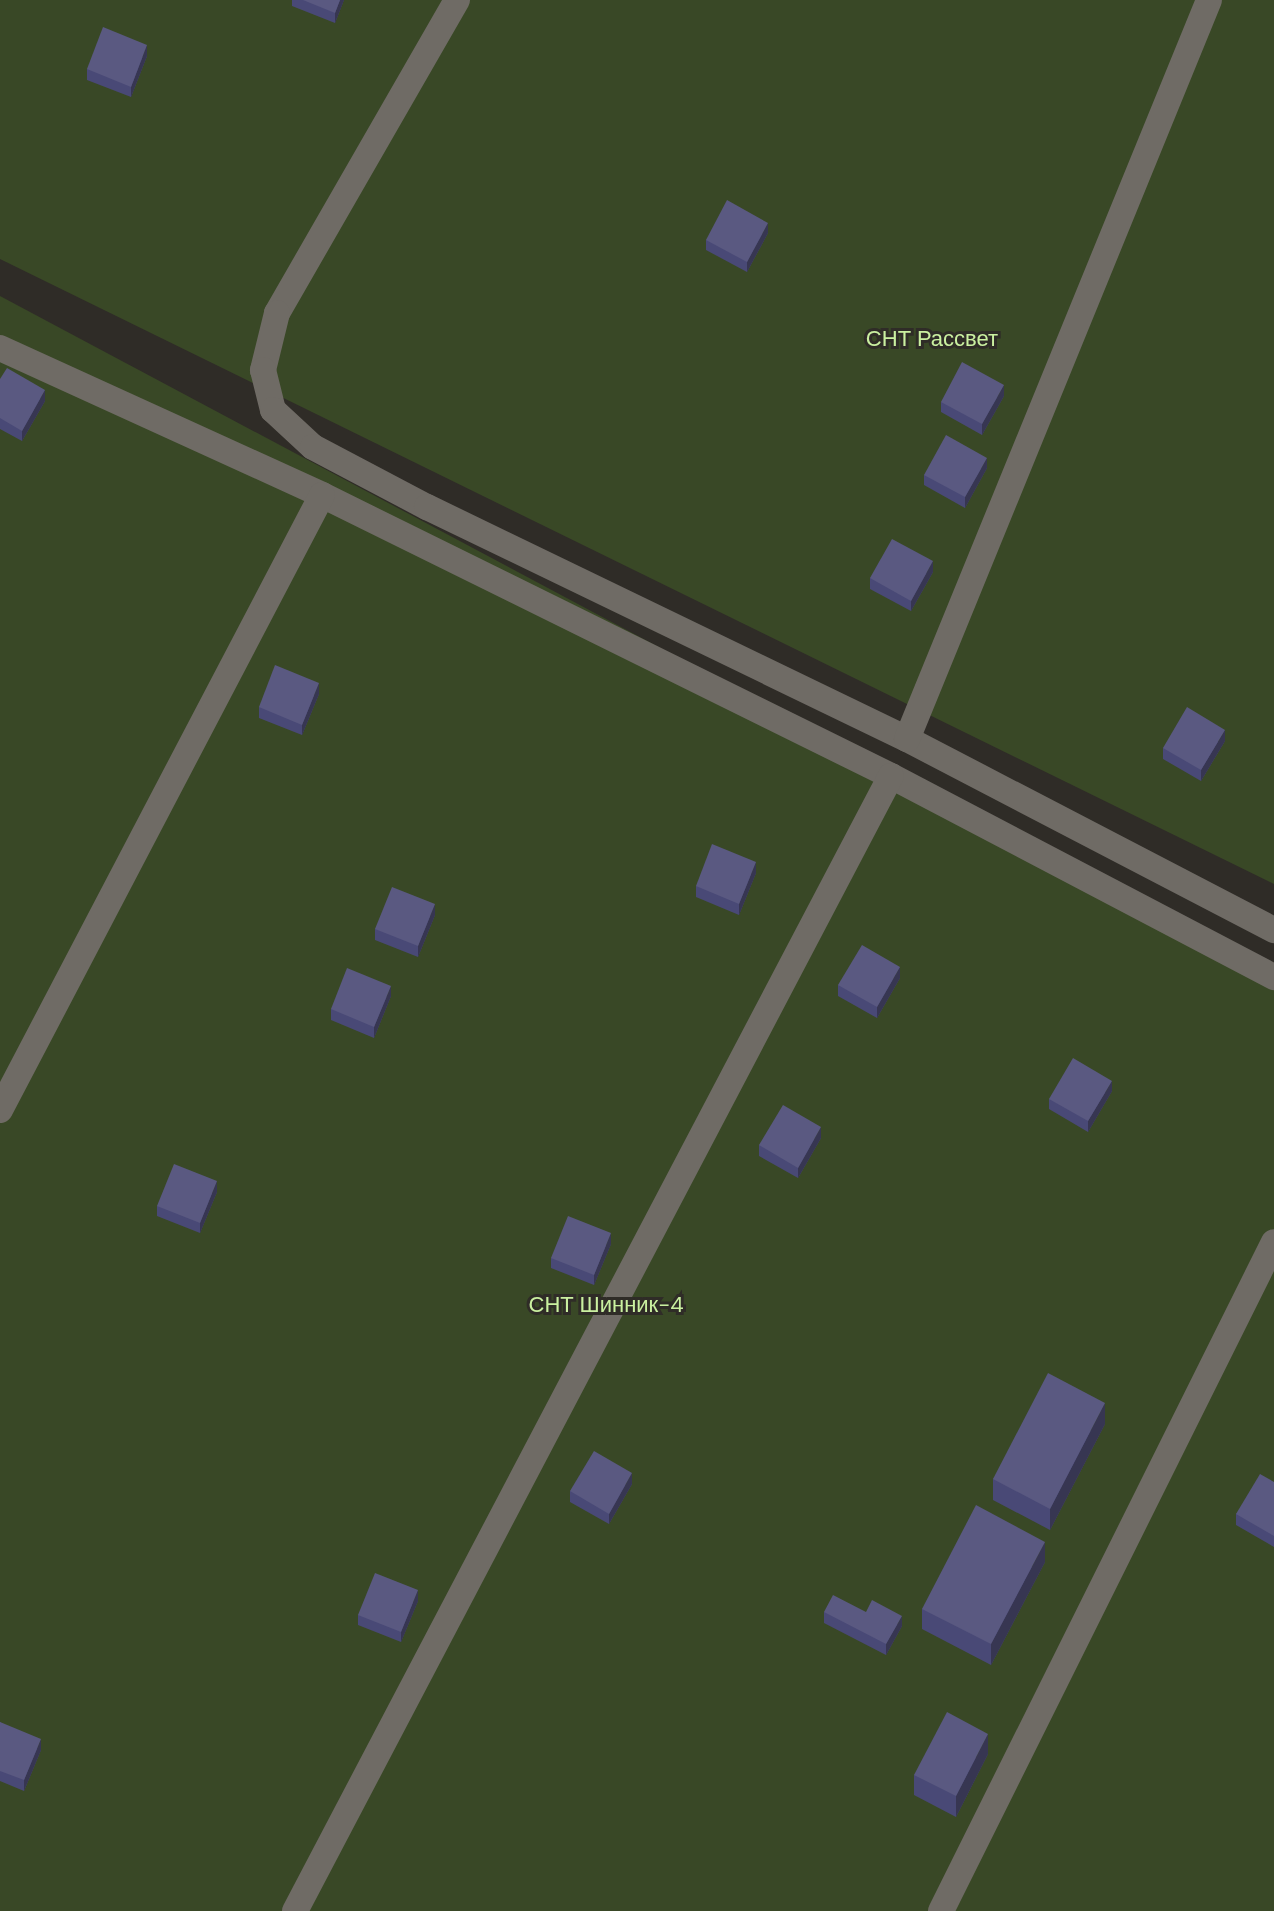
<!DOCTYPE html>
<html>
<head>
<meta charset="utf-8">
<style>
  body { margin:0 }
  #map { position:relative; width:1274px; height:1911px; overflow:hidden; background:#2f2c27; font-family:"DM Sans",sans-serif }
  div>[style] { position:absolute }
  .green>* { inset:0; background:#394826 }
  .service>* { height:26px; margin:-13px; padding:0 13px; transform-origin:13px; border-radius:13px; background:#6f6b65 }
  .wall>* { inset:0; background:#494976 }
  .shaded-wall>* { inset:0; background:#373652 }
  .building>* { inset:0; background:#5a5981 }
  span { translate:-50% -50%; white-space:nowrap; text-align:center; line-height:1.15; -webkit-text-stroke:6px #2f2c27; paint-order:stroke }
  .park-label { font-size:22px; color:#caf0a0 }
</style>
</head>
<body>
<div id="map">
  <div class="green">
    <i style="clip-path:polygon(0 0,1274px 0,1274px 884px,0 259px)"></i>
    <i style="clip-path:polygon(0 296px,1274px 975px,1274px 1911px,0 1911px)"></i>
  </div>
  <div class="service">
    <i style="left:457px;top:0;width:361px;rotate:119.9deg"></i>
    <i style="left:277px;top:313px;width:59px;rotate:103.8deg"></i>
    <i style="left:263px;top:370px;width:41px;rotate:76deg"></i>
    <i style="left:273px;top:410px;width:54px;rotate:42.8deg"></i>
    <i style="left:313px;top:447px;width:129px;rotate:27.8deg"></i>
    <i style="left:427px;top:507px;width:533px;rotate:25.8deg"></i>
    <i style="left:907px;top:739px;width:414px;rotate:27.5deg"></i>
    <i style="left:0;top:348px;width:354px;rotate:24.5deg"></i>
    <i style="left:322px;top:495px;width:635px;rotate:26.28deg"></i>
    <i style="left:891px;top:776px;width:433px;rotate:27.7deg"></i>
    <i style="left:907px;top:739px;width:798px;rotate:-67.77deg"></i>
    <i style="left:0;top:1110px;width:694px;rotate:-62.36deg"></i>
    <i style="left:295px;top:1911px;width:1282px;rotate:-62.3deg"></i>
    <i style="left:941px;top:1911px;width:747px;rotate:-63.54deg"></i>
  </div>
  <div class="wall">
    <i style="clip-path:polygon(292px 0,344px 0,335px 23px,292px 6px)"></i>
    <i style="clip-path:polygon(147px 56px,131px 97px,87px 80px,87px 69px)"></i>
    <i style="clip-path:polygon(768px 233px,747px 272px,706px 250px,706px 240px)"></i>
    <i style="clip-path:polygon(0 379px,45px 401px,22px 441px,0 429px)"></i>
    <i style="clip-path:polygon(1004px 396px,982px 435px,941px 412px,941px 402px)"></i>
    <i style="clip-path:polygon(987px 468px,965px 508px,924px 485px,924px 475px)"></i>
    <i style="clip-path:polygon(933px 572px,911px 611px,870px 589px,870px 578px)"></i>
    <i style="clip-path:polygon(319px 694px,302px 735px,259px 718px,259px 707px)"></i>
    <i style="clip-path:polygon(1225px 741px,1201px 781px,1163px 759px,1163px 748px)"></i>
    <i style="clip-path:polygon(756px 873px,739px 915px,696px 897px,696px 886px)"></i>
    <i style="clip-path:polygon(435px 915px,418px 957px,375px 940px,375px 929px)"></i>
    <i style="clip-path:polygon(900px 978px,877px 1018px,838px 996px,838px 985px)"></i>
    <i style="clip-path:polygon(391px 996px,374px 1038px,331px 1020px,331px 1009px)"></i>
    <i style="clip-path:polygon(1112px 1091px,1088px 1132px,1049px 1109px,1049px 1099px)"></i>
    <i style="clip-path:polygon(821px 1138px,798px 1178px,759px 1156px,759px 1145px)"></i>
    <i style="clip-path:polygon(217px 1192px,200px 1233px,157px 1216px,157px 1206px)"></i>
    <i style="clip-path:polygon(611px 1244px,594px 1285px,551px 1268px,551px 1258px)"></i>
    <i style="clip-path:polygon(1105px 1424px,1050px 1530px,993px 1500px,993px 1479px)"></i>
    <i style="clip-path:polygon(1274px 1482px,1274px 1547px,1236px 1525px,1236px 1514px)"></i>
    <i style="clip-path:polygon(632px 1484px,609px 1524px,570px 1502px,570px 1491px)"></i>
    <i style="clip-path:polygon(1045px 1562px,991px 1665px,922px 1629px,922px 1609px)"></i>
    <i style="clip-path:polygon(418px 1601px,401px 1642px,358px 1625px,358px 1615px)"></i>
    <i style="clip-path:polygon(824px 1612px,866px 1612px,902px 1626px,886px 1655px,824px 1623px)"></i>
    <i style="clip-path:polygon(0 1722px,41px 1750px,24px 1791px,0 1781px)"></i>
    <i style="clip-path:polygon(988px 1754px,956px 1817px,914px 1795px,914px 1775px)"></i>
  </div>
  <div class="shaded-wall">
    <i style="clip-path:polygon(340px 0,344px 0,335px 23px,335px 13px)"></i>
    <i style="clip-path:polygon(147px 45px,147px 56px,131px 97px,131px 87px)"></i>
    <i style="clip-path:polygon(768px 223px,768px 233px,747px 272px,747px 262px)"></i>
    <i style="clip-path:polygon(1004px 385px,1004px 396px,982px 435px,982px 424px)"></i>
    <i style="clip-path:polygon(45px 390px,45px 401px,22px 441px,22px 431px)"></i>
    <i style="clip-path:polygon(987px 458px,987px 468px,965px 508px,965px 497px)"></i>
    <i style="clip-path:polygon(933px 561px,933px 572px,911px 611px,911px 601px)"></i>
    <i style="clip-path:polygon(319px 683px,319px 694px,302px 735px,302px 725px)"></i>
    <i style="clip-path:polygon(1225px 730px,1225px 741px,1201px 781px,1201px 770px)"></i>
    <i style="clip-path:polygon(756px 862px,756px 873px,739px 915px,739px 904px)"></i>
    <i style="clip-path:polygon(435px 904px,435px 915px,418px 957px,418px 946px)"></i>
    <i style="clip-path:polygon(900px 967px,900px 978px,877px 1018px,877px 1007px)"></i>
    <i style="clip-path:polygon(391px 986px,391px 996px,374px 1038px,374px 1027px)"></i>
    <i style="clip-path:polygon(1112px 1081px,1112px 1091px,1088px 1132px,1088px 1121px)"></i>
    <i style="clip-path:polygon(821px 1127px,821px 1138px,798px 1178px,798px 1168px)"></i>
    <i style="clip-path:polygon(217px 1181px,217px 1192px,200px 1233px,200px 1223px)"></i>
    <i style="clip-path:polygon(611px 1233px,611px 1244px,594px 1285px,594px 1275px)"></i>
    <i style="clip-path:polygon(1105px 1403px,1105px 1424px,1050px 1530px,1050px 1509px)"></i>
    <i style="clip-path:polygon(632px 1473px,632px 1484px,609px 1524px,609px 1514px)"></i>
    <i style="clip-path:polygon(1045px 1542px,1045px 1562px,991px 1665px,991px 1644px)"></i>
    <i style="clip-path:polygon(418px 1590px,418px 1601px,401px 1642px,401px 1632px)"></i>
    <i style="clip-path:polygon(902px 1616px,902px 1626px,886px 1655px,886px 1644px)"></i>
    <i style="clip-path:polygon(988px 1734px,988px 1754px,956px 1817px,956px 1796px)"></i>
    <i style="clip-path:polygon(41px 1739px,41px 1750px,24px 1791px,24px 1780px)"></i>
  </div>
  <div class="building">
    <i style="clip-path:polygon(303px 0,340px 0,335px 13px)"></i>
    <i style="clip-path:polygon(103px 27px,147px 45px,131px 87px,87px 69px)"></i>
    <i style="clip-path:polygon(727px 200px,768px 223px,747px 262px,706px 240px)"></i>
    <i style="clip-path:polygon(962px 362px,1004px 385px,982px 424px,941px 402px)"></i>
    <i style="clip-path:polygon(7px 368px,45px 390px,22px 431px,0 418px,0 379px)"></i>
    <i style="clip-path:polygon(946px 435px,987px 458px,965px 497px,924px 475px)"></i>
    <i style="clip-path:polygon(892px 539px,933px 561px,911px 601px,870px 578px)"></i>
    <i style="clip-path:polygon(275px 665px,319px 683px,302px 725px,259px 707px)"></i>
    <i style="clip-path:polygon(1187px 707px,1225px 730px,1201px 770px,1163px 748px)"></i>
    <i style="clip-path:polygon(712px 844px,756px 862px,739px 904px,696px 886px)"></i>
    <i style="clip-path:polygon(392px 887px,435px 904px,418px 946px,375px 929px)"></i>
    <i style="clip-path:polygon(862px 945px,900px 967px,877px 1007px,838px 985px)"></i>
    <i style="clip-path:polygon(347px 968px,391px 986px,374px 1027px,331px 1009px)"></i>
    <i style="clip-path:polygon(1073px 1058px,1112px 1081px,1088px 1121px,1049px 1099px)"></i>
    <i style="clip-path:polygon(783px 1105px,821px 1127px,798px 1168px,759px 1145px)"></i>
    <i style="clip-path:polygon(174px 1164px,217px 1181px,200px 1223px,157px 1206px)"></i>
    <i style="clip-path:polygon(568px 1216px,611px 1233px,594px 1275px,551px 1258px)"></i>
    <i style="clip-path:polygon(1048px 1373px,1105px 1403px,1050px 1509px,993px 1479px)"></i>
    <i style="clip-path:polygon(594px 1451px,632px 1473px,609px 1514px,570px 1491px)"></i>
    <i style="clip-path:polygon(1260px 1474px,1274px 1482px,1274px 1536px,1236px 1514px)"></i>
    <i style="clip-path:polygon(976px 1505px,1045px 1542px,991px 1644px,922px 1609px)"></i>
    <i style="clip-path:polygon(375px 1573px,418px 1590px,401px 1632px,358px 1615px)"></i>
    <i style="clip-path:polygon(833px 1595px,866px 1612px,872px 1600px,902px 1616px,886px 1644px,824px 1612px)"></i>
    <i style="clip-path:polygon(947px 1712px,988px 1734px,956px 1796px,914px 1775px)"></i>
    <i style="clip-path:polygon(0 1722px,41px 1739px,24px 1780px,0 1771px)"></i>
  </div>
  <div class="park-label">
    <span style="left:932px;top:339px">СНТ Рассвет</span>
    <span style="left:606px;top:1305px">СНТ Шинник-4</span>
  </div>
</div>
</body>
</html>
